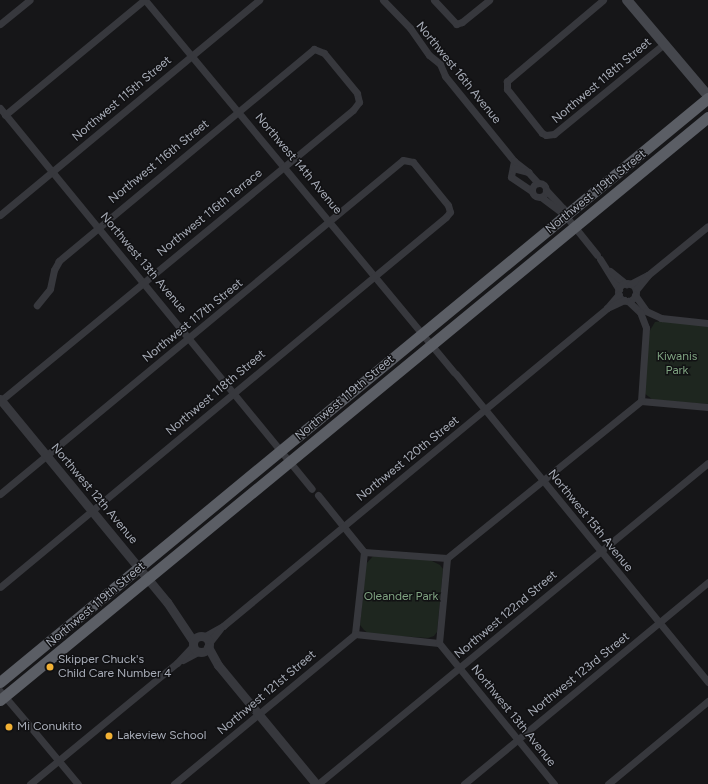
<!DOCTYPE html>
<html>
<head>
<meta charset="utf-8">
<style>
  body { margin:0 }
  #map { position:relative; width:708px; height:784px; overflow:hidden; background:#161618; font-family:Figtree,sans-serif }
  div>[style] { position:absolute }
  .green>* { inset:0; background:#1e261f }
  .minor>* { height:7px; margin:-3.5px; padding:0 3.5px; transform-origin:3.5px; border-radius:3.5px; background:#37383d }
  .minor>.ring { margin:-3.5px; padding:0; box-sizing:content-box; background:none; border:7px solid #37383d; border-radius:50% }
  .tertiary>* { height:9px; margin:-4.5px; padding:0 4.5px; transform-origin:4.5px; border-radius:4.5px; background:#37383d }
  .tertiary>.ring { margin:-4.5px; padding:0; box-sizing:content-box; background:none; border:9px solid #37383d; border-radius:50% }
  .secondary>* { height:10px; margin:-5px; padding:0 5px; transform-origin:5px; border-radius:5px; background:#45474d }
  .trunk>* { height:11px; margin:-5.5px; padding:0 5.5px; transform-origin:5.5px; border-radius:5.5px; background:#5b5e65 }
  .dots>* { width:11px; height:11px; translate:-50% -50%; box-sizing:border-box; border:2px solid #111113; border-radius:50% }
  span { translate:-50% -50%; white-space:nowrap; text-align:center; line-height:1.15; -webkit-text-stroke:3px #111113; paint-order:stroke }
  .street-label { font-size:12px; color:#a8adb8 }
  .park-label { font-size:12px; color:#7fa381 }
  .poi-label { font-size:12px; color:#a8adb8 }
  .left { translate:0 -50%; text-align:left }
</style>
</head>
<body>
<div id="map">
  <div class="green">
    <i style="clip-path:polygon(661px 321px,708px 326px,708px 404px,653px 400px,644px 393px,649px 332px,655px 322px)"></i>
    <i style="clip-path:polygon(373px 556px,430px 560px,440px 565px,443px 569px,437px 632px,434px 636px,428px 638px,369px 634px,364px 630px,360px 625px,366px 564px)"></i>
  </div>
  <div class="minor">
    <i style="left:145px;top:0;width:484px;rotate:50.3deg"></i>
    <i style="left:383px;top:0;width:39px;rotate:46deg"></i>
    <i style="left:410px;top:28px;width:33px;rotate:55deg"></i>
    <i style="left:429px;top:55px;width:14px;rotate:39deg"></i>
    <i style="left:440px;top:64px;width:13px;rotate:67deg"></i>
    <i style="left:445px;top:76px;width:109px;rotate:50.9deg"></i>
    <i style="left:514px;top:161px;width:16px;rotate:101deg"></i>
    <i style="left:511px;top:177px;width:25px;rotate:34deg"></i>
    <i style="left:434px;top:0;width:33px;rotate:47deg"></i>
    <i style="left:456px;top:24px;width:6px;rotate:-18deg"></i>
    <i style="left:462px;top:22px;width:35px;rotate:-39deg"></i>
    <i style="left:603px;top:0;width:126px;rotate:139.8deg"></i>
    <i style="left:507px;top:81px;width:8px;rotate:90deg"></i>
    <i style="left:507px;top:89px;width:56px;rotate:51.5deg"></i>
    <i style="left:542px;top:133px;width:4px;rotate:27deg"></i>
    <i style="left:546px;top:135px;width:8px;rotate:-7deg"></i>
    <i style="left:554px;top:134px;width:142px;rotate:-39.3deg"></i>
    <i style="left:0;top:24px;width:38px;rotate:-39deg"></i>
    <i style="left:0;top:108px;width:492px;rotate:50.7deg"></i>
    <i style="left:5px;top:115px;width:180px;rotate:-39.6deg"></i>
    <i style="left:514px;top:161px;width:18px;rotate:38deg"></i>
    <i style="left:513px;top:168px;width:16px;rotate:15deg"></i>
    <i style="left:528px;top:172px;width:15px;rotate:48deg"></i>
    <i class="ring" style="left:532px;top:183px;width:7px;height:7px"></i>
    <i style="left:546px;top:190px;width:25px;rotate:47deg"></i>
    <i style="left:563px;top:208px;width:7px;rotate:74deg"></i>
    <i style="left:565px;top:215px;width:51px;rotate:51.3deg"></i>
    <i style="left:541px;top:197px;width:30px;rotate:37deg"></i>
    <i style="left:0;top:215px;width:337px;rotate:-39.7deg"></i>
    <i style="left:600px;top:259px;width:36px;rotate:58deg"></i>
    <i style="left:610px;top:271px;width:21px;rotate:39deg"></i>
    <i class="ring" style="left:618px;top:283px;width:11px;height:11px"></i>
    <i style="left:630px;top:284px;width:20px;rotate:-27deg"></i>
    <i style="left:636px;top:290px;width:19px;rotate:-51deg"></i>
    <i style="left:648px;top:275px;width:77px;rotate:-39.2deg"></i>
    <i style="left:635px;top:295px;width:19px;rotate:55deg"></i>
    <i style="left:646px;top:311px;width:17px;rotate:25deg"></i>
    <i style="left:661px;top:318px;width:47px;rotate:6.1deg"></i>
    <i style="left:628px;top:301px;width:16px;rotate:43deg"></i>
    <i style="left:640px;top:312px;width:17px;rotate:69deg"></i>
    <i style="left:646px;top:328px;width:73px;rotate:93.9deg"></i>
    <i style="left:607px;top:308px;width:18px;rotate:-49deg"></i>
    <i style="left:456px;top:374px;width:398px;rotate:50.7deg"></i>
    <i style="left:0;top:401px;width:457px;rotate:-39.5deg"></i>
    <i style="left:353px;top:110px;width:10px;rotate:-53deg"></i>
    <i style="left:359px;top:102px;width:9px;rotate:-103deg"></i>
    <i style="left:357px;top:93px;width:52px;rotate:-129.5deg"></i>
    <i style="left:324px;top:53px;width:11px;rotate:-158deg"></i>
    <i style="left:314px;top:49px;width:332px;rotate:140.3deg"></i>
    <i style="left:59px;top:261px;width:10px;rotate:119deg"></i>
    <i style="left:54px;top:270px;width:19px;rotate:102deg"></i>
    <i style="left:50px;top:289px;width:21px;rotate:129deg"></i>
    <i style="left:641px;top:401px;width:67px;rotate:5.1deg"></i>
    <i style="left:0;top:494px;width:523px;rotate:-39.65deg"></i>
    <i style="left:403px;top:160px;width:10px;rotate:11deg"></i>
    <i style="left:413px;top:162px;width:55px;rotate:50.9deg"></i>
    <i style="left:448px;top:205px;width:7px;rotate:74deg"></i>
    <i style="left:450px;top:212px;width:6px;rotate:129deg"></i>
    <i style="left:446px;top:217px;width:579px;rotate:140.32deg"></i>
    <i style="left:318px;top:495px;width:73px;rotate:51.1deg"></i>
    <i style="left:364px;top:552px;width:82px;rotate:96.3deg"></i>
    <i style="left:364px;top:552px;width:83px;rotate:4.1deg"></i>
    <i style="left:447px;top:558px;width:250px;rotate:-39deg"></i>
    <i style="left:355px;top:634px;width:84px;rotate:6.1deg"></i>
    <i style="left:439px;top:643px;width:182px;rotate:50.8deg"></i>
    <i style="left:205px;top:636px;width:21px;rotate:-29deg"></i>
    <i style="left:223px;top:626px;width:499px;rotate:-39.6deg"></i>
    <i style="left:607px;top:308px;width:19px;rotate:-25deg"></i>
    <i style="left:209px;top:643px;width:18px;rotate:-52deg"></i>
    <i style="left:439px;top:643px;width:85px;rotate:-84.6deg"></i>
    <i style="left:183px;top:660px;width:17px;rotate:-28deg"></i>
    <i style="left:0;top:691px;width:45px;rotate:49.5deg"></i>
    <i style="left:33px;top:730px;width:70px;rotate:50.2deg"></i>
    <i style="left:30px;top:784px;width:190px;rotate:-39.5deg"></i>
    <i style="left:177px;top:663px;width:23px;rotate:-47deg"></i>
    <i style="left:174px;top:784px;width:235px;rotate:-39.6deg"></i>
    <i style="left:318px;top:784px;width:505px;rotate:-39.46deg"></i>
    <i style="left:464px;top:784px;width:317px;rotate:-39.6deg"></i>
    <i style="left:608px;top:784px;width:130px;rotate:-39.7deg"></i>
  </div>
  <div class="tertiary">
    <i style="left:0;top:399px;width:263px;rotate:50.6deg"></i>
    <i style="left:167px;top:602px;width:47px;rotate:56.3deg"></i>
    <i class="ring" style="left:193px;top:636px;width:7px;height:7px"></i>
    <i style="left:208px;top:647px;width:21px;rotate:61deg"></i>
    <i style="left:218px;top:665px;width:154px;rotate:50.5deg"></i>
  </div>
  <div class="secondary">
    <i style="left:627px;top:0;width:126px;rotate:49.8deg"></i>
  </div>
  <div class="trunk">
    <i style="left:0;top:682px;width:918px;rotate:-39.52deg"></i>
    <i style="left:0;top:700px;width:917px;rotate:-39.47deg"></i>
  </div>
  <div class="dots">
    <i style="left:50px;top:667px;background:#f2b134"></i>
    <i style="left:9px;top:727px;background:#f2b134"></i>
    <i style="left:109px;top:736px;background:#f2b134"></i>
  </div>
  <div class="street-label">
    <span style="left:458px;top:73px;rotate:51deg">Northwest 16th Avenue</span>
    <span style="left:602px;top:81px;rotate:-40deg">Northwest 118th Street</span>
    <span style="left:122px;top:99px;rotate:-40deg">Northwest 115th Street</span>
    <span style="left:159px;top:162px;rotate:-39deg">Northwest 116th Street</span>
    <span style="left:298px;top:164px;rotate:50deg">Northwest 14th Avenue</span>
    <span style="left:596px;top:192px;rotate:-39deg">Northwest 119th Street</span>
    <span style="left:210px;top:213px;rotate:-39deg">Northwest 116th Terrace</span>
    <span style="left:143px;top:263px;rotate:50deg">Northwest 13th Avenue</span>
    <span style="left:193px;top:321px;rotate:-39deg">Northwest 117th Street</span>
    <span style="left:216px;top:393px;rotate:-40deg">Northwest 118th Street</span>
    <span style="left:345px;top:398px;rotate:-40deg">Northwest 119th Street</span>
    <span style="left:408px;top:459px;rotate:-39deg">Northwest 120th Street</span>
    <span style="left:94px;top:494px;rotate:50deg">Northwest 12th Avenue</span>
    <span style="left:590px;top:521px;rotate:51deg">Northwest 15th Avenue</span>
    <span style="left:96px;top:605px;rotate:-40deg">Northwest 119th Street</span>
    <span style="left:506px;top:615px;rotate:-40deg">Northwest 122nd Street</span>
    <span style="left:579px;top:675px;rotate:-39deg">Northwest 123rd Street</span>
    <span style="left:267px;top:693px;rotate:-40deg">Northwest 121st Street</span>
    <span style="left:513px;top:716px;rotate:51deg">Northwest 13th Avenue</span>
  </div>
  <div class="park-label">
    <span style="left:677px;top:364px">Kiwanis<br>Park</span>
    <span style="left:401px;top:597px">Oleander Park</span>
  </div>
  <div class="poi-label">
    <span class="left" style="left:58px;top:667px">Skipper Chuck's<br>Child Care Number 4</span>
    <span class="left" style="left:17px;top:727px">Mi Conukito</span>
    <span class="left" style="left:117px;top:736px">Lakeview School</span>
  </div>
</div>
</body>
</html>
